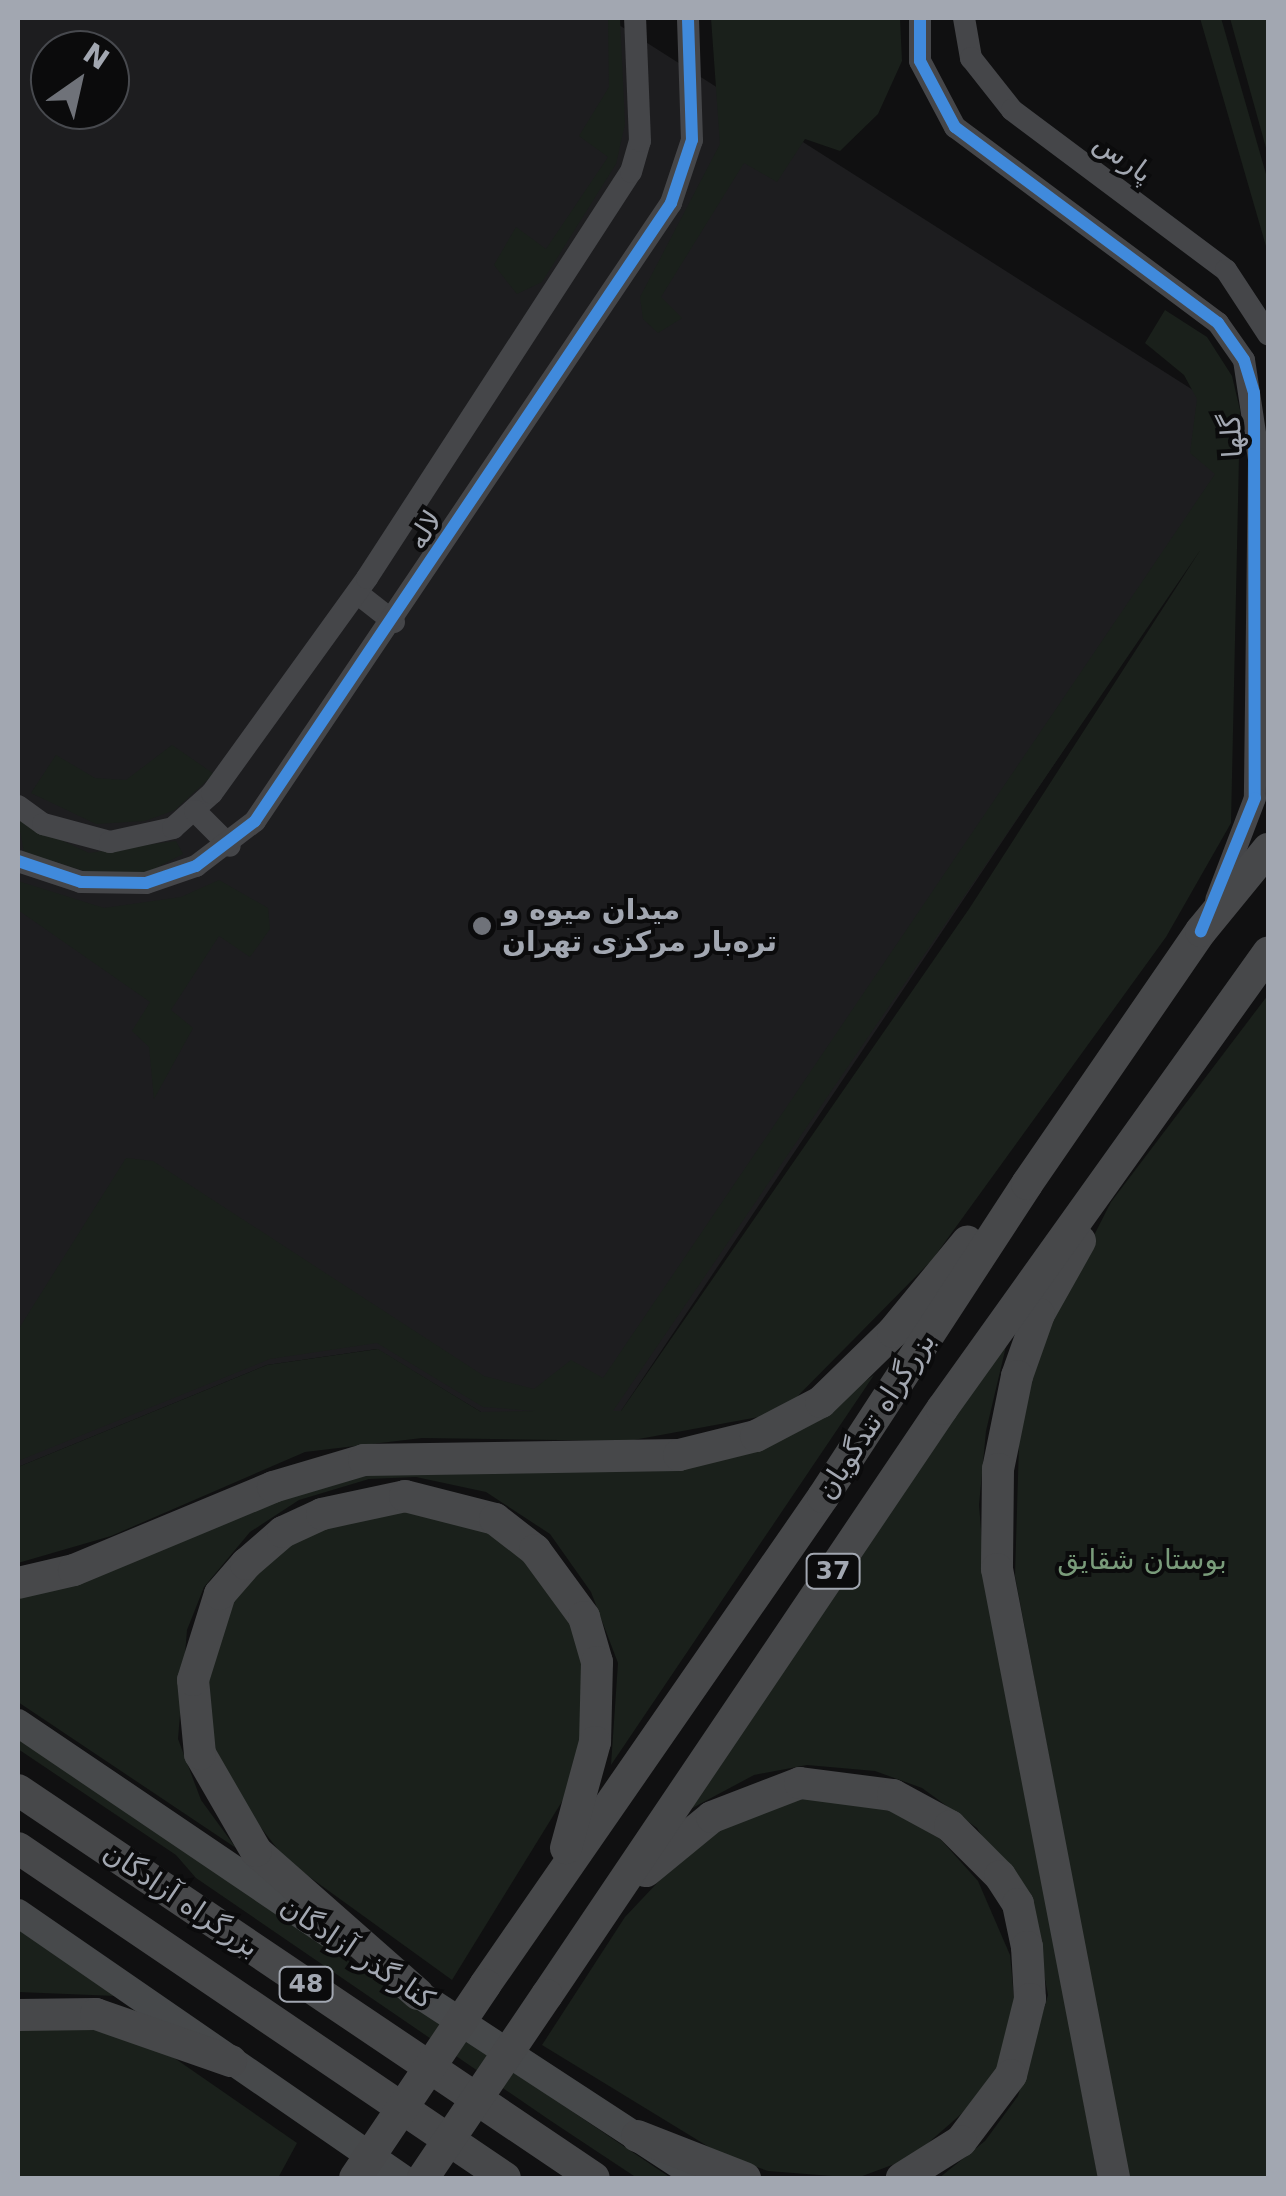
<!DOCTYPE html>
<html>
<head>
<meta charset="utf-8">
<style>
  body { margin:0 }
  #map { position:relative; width:1286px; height:2196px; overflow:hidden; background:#101011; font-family:"DejaVu Sans","Noto Sans Arabic",sans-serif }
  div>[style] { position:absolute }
  .built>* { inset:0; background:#1d1d1f }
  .green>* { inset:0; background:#1a201b }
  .minor>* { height:22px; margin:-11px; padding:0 11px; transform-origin:11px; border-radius:11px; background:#454649 }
  .major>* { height:28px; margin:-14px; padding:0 14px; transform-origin:14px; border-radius:14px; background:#47494b }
  .highway>* { height:32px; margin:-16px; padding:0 16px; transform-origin:16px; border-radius:16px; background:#47484a }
  .highway-bridge>* { height:32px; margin:-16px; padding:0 16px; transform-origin:16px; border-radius:16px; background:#47484a }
  .cycleway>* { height:12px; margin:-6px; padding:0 6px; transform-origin:6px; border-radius:6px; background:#408adc }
  .dots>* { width:28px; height:28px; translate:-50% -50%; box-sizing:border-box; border:5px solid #0b0b0c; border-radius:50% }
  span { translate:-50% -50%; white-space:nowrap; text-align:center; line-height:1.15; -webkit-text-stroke:8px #0b0b0c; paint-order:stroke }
  .shield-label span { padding:2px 8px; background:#0b0b0c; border:2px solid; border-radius:8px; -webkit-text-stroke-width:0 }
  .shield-label { font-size:25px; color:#a2a7b1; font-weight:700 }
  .street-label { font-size:28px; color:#a2a7b1 }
  .poi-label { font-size:28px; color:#a2a7b1; font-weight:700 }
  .left { translate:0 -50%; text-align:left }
  .park-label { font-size:28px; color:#799b7a }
  .frame { position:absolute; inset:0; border:20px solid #a2a7b1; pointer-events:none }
  .north { position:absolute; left:30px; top:30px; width:100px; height:100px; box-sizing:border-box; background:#0b0b0c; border:2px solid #47494e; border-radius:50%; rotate:34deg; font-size:28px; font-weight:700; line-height:40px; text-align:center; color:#a2a7b1 }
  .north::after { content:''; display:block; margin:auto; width:35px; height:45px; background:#6f7279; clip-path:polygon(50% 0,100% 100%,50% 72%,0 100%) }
</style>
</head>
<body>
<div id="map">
  <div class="built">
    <i style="clip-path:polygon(evenodd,18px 18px,608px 18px,1215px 404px,1229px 503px,621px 1411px,600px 1418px,481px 1412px,377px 1349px,267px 1365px,18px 1467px,18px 18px,50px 50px,110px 50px,110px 110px,50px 110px,50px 50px)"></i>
  </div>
  <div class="green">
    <i style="clip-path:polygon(608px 18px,620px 18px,625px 124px,616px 164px,542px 282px,517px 294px,494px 265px,516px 227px,546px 249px,608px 157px,579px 136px,609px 87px)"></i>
    <i style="clip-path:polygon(711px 18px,900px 18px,902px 61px,878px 114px,840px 151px,805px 139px,777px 182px,744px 163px,661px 297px,682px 318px,658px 333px,643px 319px,640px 297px,720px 144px)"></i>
    <i style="clip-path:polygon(1200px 18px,1221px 18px,1268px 181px,1268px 253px)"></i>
    <i style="clip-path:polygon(1230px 18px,1268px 18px,1268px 155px)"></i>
    <i style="clip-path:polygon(evenodd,1165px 310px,1207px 337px,1232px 376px,1240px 410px,1231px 823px,1166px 937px,932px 1260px,781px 1413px,628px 1441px,422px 1438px,305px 1452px,111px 1536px,18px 1563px,18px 1467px,267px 1365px,378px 1349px,481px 1412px,535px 1411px,483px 1407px,377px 1343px,270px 1359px,18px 1461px,18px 1330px,126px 1158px,153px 1161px,484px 1376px,534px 1389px,571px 1360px,603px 1378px,1215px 474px,1190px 453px,1197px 399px,1184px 375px,1145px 343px,1165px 310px,1201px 549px,969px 909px,621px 1411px,613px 1411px,1201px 549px)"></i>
    <i style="clip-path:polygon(172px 745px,214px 774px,175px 810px,145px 821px,96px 824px,31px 793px,56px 755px,95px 778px,126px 780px)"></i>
    <i style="clip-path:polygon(18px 820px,89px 853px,176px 841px,183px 854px,146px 873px,97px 875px,24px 852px)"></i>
    <i style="clip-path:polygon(219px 880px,268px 908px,270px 929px,250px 957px,219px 936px,171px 1010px,193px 1028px,154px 1099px,149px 1047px,132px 1031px,150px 1002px,18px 910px,18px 881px,104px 908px,181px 897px)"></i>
    <i style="clip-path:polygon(1268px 995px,1268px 2178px,1128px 2178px,1015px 1576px,1021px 1379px,1111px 1202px)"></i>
    <i style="clip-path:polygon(1007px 1342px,986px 1431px,979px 1505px,985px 1578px,1098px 2178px,939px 2178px,985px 2141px,1018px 2096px,1048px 1995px,1034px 1922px,977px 1828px,922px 1788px,875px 1771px,807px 1765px,754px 1775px,683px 1813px)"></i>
    <i style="clip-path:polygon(874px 1375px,611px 1765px,618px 1663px,591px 1592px,550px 1534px,486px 1492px,416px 1477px,369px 1479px,299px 1500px,250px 1532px,204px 1587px,187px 1630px,178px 1739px,201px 1800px,236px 1848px,18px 1702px,18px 1593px,301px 1485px,369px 1469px,777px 1442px)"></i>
    <i style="clip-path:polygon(403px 1505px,496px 1532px,549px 1579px,576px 1623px,588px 1685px,574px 1782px,452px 1980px,286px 1860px,220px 1775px,207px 1715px,206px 1666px,230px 1600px,255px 1570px,317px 1524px)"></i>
    <i style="clip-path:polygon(18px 1736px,165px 1837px,671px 2178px,637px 2178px,551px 2121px,196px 1878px,176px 1855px,18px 1749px)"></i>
    <i style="clip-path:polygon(824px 1791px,888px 1806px,934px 1832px,978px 1881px,1010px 1955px,1015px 2009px,1004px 2057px,976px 2101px,911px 2158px,857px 2178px,768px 2171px,722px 2155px,542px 2045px,625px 1917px,708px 1829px)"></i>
    <i style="clip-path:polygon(18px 1929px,116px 1996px,18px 1992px)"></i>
    <i style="clip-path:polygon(85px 2025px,170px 2055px,297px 2143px,278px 2178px,18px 2178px,18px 2028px)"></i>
  </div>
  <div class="minor">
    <i style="left:920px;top:18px;width:43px;rotate:90deg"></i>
    <i style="left:920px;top:61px;width:75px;rotate:62.1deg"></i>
    <i style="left:955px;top:127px;width:328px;rotate:36.7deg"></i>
    <i style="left:1218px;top:323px;width:45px;rotate:54.9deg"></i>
    <i style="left:1244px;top:360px;width:100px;rotate:81.4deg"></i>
    <i style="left:1259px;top:459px;width:339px;rotate:90.7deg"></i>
    <i style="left:1255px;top:798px;width:109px;rotate:110.9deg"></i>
    <i style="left:964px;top:18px;width:41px;rotate:80.1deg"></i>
    <i style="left:971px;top:58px;width:66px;rotate:51.7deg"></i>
    <i style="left:1012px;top:110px;width:267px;rotate:36.8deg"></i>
    <i style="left:1226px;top:270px;width:77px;rotate:56.7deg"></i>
    <i style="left:357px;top:593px;width:47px;rotate:38.1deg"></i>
    <i style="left:18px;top:806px;width:31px;rotate:36deg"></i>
    <i style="left:43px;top:824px;width:69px;rotate:15deg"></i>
    <i style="left:110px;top:842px;width:65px;rotate:-12.5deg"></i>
    <i style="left:173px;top:828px;width:52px;rotate:-41.9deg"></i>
    <i style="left:212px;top:793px;width:265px;rotate:-54.2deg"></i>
    <i style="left:367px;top:578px;width:484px;rotate:-57deg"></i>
    <i style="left:631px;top:172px;width:32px;rotate:-74deg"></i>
    <i style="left:640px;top:141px;width:123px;rotate:-92.3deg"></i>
    <i style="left:195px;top:811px;width:49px;rotate:45deg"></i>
    <i style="left:18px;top:861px;width:66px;rotate:18.4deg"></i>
    <i style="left:81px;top:882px;width:65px;rotate:0.9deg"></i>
    <i style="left:146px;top:883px;width:53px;rotate:-18.8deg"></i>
    <i style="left:196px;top:866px;width:74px;rotate:-37.3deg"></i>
    <i style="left:255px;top:821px;width:745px;rotate:-56.05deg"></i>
    <i style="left:671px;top:203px;width:66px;rotate:-71.6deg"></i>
    <i style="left:692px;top:140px;width:122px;rotate:-91.9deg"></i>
  </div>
  <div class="major">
    <i style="left:18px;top:1723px;width:394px;rotate:34.1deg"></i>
    <i style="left:18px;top:1913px;width:467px;rotate:34.6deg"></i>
    <i style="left:400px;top:1982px;width:358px;rotate:33.2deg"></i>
  </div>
  <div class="highway">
    <i style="left:1080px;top:1241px;width:84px;rotate:119.3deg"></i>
    <i style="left:1039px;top:1314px;width:66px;rotate:109.5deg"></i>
    <i style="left:1017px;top:1376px;width:95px;rotate:101.5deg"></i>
    <i style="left:998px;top:1469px;width:100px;rotate:90.6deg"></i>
    <i style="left:997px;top:1569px;width:620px;rotate:79.12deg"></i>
    <i style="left:18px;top:1583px;width:57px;rotate:-13.1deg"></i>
    <i style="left:74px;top:1570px;width:216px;rotate:-22.6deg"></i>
    <i style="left:273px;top:1487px;width:95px;rotate:-16.5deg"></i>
    <i style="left:364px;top:1460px;width:315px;rotate:-0.9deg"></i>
    <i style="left:679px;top:1455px;width:79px;rotate:-13.9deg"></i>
    <i style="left:756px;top:1436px;width:73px;rotate:-27.6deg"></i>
    <i style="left:821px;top:1402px;width:100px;rotate:-44.2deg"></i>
    <i style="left:893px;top:1332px;width:117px;rotate:-50.6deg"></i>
    <i style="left:18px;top:1790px;width:694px;rotate:33.96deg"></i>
    <i style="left:18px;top:1848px;width:588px;rotate:34.12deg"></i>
    <i style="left:646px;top:1871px;width:85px;rotate:-39.3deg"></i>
    <i style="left:712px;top:1817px;width:94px;rotate:-21.1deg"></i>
    <i style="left:800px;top:1783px;width:94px;rotate:7.4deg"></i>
    <i style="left:893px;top:1795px;width:65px;rotate:28.5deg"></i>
    <i style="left:950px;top:1826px;width:71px;rotate:45deg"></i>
    <i style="left:1000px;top:1876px;width:33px;rotate:57deg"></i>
    <i style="left:1018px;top:1904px;width:44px;rotate:78.2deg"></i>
    <i style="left:1027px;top:1947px;width:52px;rotate:86.7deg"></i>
    <i style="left:1030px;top:1999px;width:78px;rotate:104deg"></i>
    <i style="left:1011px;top:2075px;width:83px;rotate:127.1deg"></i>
    <i style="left:961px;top:2141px;width:70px;rotate:147.9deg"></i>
    <i style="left:485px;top:1985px;width:594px;rotate:-55.29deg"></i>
    <i style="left:823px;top:1497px;width:374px;rotate:-56.9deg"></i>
    <i style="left:1027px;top:1184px;width:307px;rotate:-55.5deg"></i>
    <i style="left:1201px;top:931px;width:106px;rotate:-50.7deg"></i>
    <i style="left:418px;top:1994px;width:216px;rotate:-138.6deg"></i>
    <i style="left:256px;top:1851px;width:112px;rotate:-120deg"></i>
    <i style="left:200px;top:1754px;width:74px;rotate:-95.4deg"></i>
    <i style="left:193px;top:1680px;width:90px;rotate:-72.6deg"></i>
    <i style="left:220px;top:1594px;width:40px;rotate:-49deg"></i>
    <i style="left:246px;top:1564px;width:49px;rotate:-40.9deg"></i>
    <i style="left:283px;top:1532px;width:43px;rotate:-24.8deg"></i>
    <i style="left:322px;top:1514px;width:85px;rotate:-12.2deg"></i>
    <i style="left:405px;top:1496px;width:93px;rotate:14.3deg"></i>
    <i style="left:495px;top:1519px;width:51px;rotate:37.8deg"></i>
    <i style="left:535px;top:1550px;width:83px;rotate:53.8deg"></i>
    <i style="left:584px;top:1617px;width:47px;rotate:73.9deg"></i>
    <i style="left:597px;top:1662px;width:80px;rotate:91.4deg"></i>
    <i style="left:595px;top:1742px;width:110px;rotate:105.3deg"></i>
    <i style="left:547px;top:1995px;width:707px;rotate:-56.02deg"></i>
    <i style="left:942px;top:1409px;width:561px;rotate:-54.44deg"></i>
    <i style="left:18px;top:2015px;width:78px;rotate:-0.7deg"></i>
    <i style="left:96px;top:2014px;width:143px;rotate:19.2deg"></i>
    <i style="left:637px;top:2136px;width:116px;rotate:21.3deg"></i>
  </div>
  <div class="highway-bridge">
    <i style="left:355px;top:2178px;width:233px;rotate:-56deg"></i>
    <i style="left:423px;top:2178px;width:221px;rotate:-55.9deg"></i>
  </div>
  <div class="cycleway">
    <i style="left:920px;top:18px;width:43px;rotate:90deg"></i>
    <i style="left:920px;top:61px;width:75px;rotate:62.1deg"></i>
    <i style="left:955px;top:127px;width:328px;rotate:36.7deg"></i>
    <i style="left:1218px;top:323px;width:45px;rotate:54.9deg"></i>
    <i style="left:1244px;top:360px;width:34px;rotate:73deg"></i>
    <i style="left:1254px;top:393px;width:405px;rotate:89.9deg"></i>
    <i style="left:1255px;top:798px;width:144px;rotate:112.1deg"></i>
    <i style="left:18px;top:861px;width:66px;rotate:18.4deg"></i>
    <i style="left:81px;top:882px;width:65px;rotate:0.9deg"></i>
    <i style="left:146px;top:883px;width:53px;rotate:-18.8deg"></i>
    <i style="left:196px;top:866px;width:74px;rotate:-37.3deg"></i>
    <i style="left:255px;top:821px;width:745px;rotate:-56.05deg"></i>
    <i style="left:671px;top:203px;width:66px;rotate:-71.6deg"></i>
    <i style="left:692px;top:140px;width:122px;rotate:-91.9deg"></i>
  </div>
  <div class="dots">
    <i style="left:482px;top:926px;background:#6f7279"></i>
  </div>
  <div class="shield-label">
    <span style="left:833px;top:1571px">37</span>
    <span style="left:306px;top:1984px">48</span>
  </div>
  <div class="street-label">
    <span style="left:1123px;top:158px;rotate:36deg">پارس</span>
    <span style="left:1232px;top:436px;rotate:-94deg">گلها</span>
    <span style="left:425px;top:530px;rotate:-57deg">لاله</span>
    <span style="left:876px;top:1416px;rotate:-57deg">بزرگراه تندگویان</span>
    <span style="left:181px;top:1900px;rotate:34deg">بزرگراه آزادگان</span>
    <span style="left:357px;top:1953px;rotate:34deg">کنارگذر آزادگان</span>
  </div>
  <div class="poi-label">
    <span class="left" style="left:502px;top:926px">میدان میوه و<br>تره‌بار مرکزی تهران</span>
  </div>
  <div class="park-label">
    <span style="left:1142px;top:1560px">بوستان شقایق</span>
  </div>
  <div class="frame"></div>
  <div class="north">N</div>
</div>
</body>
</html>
